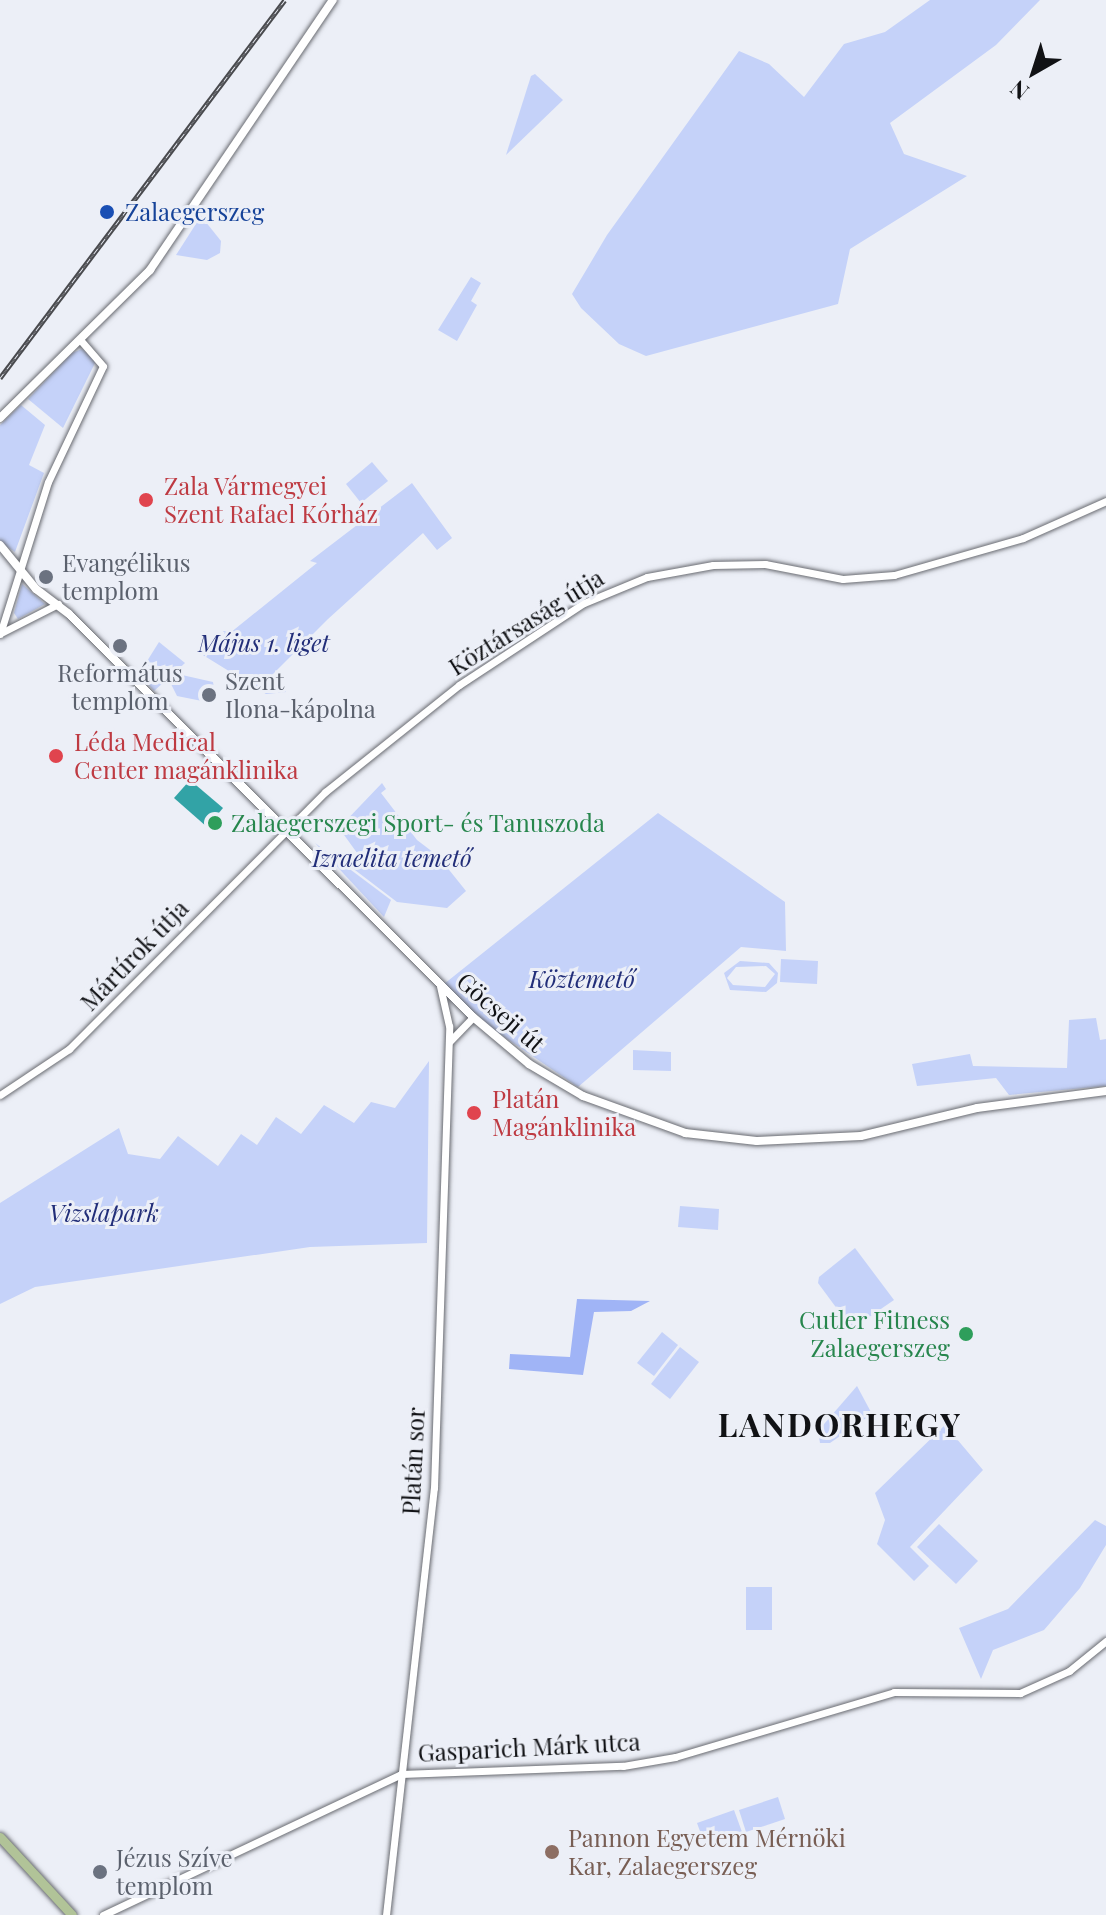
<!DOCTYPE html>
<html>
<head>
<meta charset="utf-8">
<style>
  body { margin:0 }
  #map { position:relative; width:1106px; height:1915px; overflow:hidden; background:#eceff7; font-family:"Playfair Display",serif }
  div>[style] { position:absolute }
  .green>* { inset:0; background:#c5d2f9 }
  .forest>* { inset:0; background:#a0b4f6 }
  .water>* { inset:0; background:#32a3a6 }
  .roads { filter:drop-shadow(0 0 2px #696b71) drop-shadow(0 0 2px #696b71) }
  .tertiary>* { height:7px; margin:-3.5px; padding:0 3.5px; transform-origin:3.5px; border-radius:3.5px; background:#fff }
  .secondary>* { height:8px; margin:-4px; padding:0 4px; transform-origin:4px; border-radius:4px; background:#fff }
  .primary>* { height:9px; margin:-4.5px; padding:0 4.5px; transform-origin:4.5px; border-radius:4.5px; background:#b1c398 }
  .rail>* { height:5px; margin-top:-2.5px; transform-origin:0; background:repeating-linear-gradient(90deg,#eceff7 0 6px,#494a4e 0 12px); box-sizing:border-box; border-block:2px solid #494a4e }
  .dots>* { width:22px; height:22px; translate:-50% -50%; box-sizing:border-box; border:4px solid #eceff7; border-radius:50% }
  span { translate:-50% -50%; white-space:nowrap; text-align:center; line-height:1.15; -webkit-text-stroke:6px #eceff7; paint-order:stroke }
  .transit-label { font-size:24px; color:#164399 }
  .left { translate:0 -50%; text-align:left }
  .health-label { font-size:24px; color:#be3a42 }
  .worship-label { font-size:24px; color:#5b616d }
  .street-label { font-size:24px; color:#111215 }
  .park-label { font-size:24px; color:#222e79; font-style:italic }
  .leisure-label { font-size:24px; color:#27864d }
  .right { translate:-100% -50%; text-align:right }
  .education-label { font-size:24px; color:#785e54 }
  .district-label { font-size:32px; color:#111215; font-weight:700; letter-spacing:2px }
  .north { position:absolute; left:994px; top:32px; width:80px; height:80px; -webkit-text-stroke:6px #eceff7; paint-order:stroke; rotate:219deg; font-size:22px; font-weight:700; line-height:32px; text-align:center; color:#111215 }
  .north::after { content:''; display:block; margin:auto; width:28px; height:36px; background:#111215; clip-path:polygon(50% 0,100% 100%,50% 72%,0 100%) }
</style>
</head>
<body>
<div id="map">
  <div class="green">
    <i style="clip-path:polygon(930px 0,1040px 0,996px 45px,890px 123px,904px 154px,967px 176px,850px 249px,838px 304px,646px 356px,619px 344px,581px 308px,572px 294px,607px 235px,739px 51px,769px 64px,804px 97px,844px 44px,885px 32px)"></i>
    <i style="clip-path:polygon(535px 74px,563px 100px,506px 155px,531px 76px)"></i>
    <i style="clip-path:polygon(201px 216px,221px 241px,220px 253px,207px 260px,176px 255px)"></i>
    <i style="clip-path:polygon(471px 277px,481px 283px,471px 301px,477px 305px,457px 341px,438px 330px)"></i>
    <i style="clip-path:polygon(82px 349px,96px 361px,63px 428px,28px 399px,72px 353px)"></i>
    <i style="clip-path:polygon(21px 405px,45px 425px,29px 465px,44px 473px,15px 552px,0 542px,0 425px)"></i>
    <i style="clip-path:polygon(372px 462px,388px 481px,361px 503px,346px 484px)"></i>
    <i style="clip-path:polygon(412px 483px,452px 538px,437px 550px,423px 533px,328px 619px,271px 676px,286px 692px,266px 694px,198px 652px,224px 631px,230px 633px,317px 563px,310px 561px)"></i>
    <i style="clip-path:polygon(22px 584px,45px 604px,18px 619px,14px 613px)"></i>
    <i style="clip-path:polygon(159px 642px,185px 663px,154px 691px,139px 674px)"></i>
    <i style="clip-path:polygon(182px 675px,213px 682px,215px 696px,202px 701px,177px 696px,170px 682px)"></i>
    <i style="clip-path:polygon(382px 783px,386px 789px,381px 793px,417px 840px,438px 856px,466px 891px,447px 908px,397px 902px,351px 867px,360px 857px,339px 828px)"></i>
    <i style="clip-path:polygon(658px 813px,785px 902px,786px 951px,741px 947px,578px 1087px,491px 1028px,444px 984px)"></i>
    <i style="clip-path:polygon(315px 843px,391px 900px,384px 917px)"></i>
    <i style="clip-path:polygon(781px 959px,818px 961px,817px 984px,780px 982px)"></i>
    <i style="clip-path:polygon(evenodd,740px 961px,769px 963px,778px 973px,777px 983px,766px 992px,730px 990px,724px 973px,740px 961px,766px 966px,775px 974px,765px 987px,733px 985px,727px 978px,736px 967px,766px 966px)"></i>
    <i style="clip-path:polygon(1096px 1018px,1100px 1040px,1106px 1039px,1106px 1086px,1009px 1095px,996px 1078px,917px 1086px,912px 1064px,970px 1054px,973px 1066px,1067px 1068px,1069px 1020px)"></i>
    <i style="clip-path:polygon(633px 1050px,671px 1052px,671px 1071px,633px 1070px)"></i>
    <i style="clip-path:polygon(429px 1061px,427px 1243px,310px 1247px,35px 1287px,0 1304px,0 1203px,119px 1128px,128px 1154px,160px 1159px,178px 1136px,218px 1166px,241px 1134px,257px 1145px,276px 1117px,301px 1134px,324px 1105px,354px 1123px,371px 1102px,395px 1108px)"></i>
    <i style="clip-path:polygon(680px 1206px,719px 1209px,718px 1230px,678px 1227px)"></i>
    <i style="clip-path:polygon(855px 1248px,894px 1300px,856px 1326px,849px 1325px,818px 1283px,819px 1277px)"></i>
    <i style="clip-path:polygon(662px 1332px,678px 1345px,654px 1376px,637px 1363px)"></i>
    <i style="clip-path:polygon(680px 1347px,699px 1362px,670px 1399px,651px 1384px)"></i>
    <i style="clip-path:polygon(857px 1386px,872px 1414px,830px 1443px,820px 1443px,818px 1431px)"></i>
    <i style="clip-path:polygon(945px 1425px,983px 1470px,910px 1547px,929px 1566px,914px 1581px,877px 1544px,885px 1520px,875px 1493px)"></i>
    <i style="clip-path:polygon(1095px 1520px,1106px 1526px,1106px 1545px,1080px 1588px,1044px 1630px,993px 1650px,981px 1679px,959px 1628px,1008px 1609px)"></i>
    <i style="clip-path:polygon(939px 1524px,978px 1561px,956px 1584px,917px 1547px)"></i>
    <i style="clip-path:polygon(746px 1587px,772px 1587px,772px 1630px,746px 1630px)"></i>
    <i style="clip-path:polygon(778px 1797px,785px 1819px,746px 1832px,739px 1810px)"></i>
    <i style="clip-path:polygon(734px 1810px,742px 1832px,705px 1845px,697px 1823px)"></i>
  </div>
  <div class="forest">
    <i style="clip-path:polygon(577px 1299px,650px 1301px,631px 1311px,594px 1312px,583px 1375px,509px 1369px,510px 1354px,570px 1357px)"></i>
  </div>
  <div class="water">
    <i style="clip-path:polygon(190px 780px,223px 808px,207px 827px,174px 798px)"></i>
  </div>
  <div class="roads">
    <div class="tertiary">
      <i style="left:3px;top:632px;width:62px;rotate:-27deg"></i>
      <i style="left:0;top:634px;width:159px;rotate:-72.5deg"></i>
      <i style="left:48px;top:482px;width:128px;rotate:-64.6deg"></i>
      <i style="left:103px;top:366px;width:35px;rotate:-131deg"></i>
      <i style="left:450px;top:1041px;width:33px;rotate:-46deg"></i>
      <i style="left:0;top:1095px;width:83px;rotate:-33.7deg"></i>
      <i style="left:69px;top:1049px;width:363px;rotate:-45.1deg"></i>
      <i style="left:325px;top:792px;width:171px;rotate:-38.6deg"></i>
      <i style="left:459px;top:685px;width:149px;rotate:-33.3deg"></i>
      <i style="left:584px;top:603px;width:68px;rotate:-22.4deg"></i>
      <i style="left:647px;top:577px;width:67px;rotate:-10.3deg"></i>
      <i style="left:713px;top:565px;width:52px;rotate:-1.1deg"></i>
      <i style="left:765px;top:564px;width:79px;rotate:10.9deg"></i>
      <i style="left:843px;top:579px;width:51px;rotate:-4.5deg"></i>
      <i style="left:894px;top:575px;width:134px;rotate:-16deg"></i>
      <i style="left:1023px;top:538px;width:91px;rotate:-24deg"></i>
      <i style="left:103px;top:1915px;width:330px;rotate:-25.3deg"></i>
      <i style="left:401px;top:1774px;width:222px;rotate:-2.1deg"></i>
      <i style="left:623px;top:1766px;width:53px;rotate:-9.8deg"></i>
      <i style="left:675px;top:1757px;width:228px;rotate:-16.5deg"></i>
      <i style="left:894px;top:1692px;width:126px;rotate:0.5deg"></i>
      <i style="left:1020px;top:1693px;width:54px;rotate:-24.2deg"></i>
      <i style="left:1069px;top:1671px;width:48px;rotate:-39deg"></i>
      <i style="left:386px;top:1915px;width:430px;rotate:-83.6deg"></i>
      <i style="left:434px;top:1488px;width:462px;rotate:-88.1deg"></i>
      <i style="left:449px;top:1026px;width:41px;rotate:-102.7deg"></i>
    </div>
    <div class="secondary">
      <i style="left:0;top:418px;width:211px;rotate:-44.6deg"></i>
      <i style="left:150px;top:270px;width:326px;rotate:-55.9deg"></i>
      <i style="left:0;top:545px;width:57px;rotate:50.7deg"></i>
      <i style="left:36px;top:589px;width:41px;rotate:37.1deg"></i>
      <i style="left:69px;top:614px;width:571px;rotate:44.93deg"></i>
      <i style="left:473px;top:1017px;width:73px;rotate:40deg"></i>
      <i style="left:529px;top:1064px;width:63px;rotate:30.7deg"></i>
      <i style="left:583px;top:1096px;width:109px;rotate:19.9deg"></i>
      <i style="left:685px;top:1133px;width:72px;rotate:6.3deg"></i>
      <i style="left:757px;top:1141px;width:104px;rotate:-2.8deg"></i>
      <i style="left:861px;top:1136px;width:119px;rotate:-13.6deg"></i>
      <i style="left:977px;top:1108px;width:130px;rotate:-7.5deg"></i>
    </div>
    <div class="primary">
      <i style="left:0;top:1837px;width:106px;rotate:47.3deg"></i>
    </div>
  </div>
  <div class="rail">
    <i style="left:0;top:378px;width:473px;rotate:-53deg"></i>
  </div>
  <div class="dots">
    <i style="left:107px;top:212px;background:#1a4fb4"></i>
    <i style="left:146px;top:500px;background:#e0444e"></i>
    <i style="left:46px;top:577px;background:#6b7280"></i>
    <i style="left:120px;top:646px;background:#6b7280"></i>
    <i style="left:209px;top:695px;background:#6b7280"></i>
    <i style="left:56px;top:756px;background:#e0444e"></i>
    <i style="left:215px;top:823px;background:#2e9e5b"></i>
    <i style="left:474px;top:1113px;background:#e0444e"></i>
    <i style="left:966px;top:1334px;background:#2e9e5b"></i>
    <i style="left:552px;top:1852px;background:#8d6e63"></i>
    <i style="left:100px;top:1872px;background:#6b7280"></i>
  </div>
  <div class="transit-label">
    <span class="left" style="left:125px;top:212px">Zalaegerszeg</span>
  </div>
  <div class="health-label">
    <span class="left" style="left:164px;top:500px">Zala Vármegyei<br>Szent Rafael Kórház</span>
    <span class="left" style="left:74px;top:756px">Léda Medical<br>Center magánklinika</span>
    <span class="left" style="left:492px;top:1113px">Platán<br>Magánklinika</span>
  </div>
  <div class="worship-label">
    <span class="left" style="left:62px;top:577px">Evangélikus<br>templom</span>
    <span style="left:120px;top:687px">Református<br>templom</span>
    <span class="left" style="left:225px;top:695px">Szent<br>Ilona-kápolna</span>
    <span class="left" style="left:116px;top:1872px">Jézus Szíve<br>templom</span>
  </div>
  <div class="street-label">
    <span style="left:526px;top:622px;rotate:-32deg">Köztársaság útja</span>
    <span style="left:134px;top:955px;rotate:-46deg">Mártírok útja</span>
    <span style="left:501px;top:1012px;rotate:41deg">Göcseji út</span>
    <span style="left:413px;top:1461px;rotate:-87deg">Platán sor</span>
    <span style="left:529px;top:1747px;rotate:-3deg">Gasparich Márk utca</span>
  </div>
  <div class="park-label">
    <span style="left:264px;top:643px">Május 1. liget</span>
    <span style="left:392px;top:858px">Izraelita temető</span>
    <span style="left:582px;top:979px">Köztemető</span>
    <span style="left:104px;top:1213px">Vizslapark</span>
  </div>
  <div class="leisure-label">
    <span class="left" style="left:231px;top:823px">Zalaegerszegi Sport- és Tanuszoda</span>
    <span class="right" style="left:950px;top:1334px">Cutler Fitness<br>Zalaegerszeg</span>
  </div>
  <div class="education-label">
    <span class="left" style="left:568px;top:1852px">Pannon Egyetem Mérnöki<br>Kar, Zalaegerszeg</span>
  </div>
  <div class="district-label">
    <span style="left:840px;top:1424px">LANDORHEGY</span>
  </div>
  <div class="north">N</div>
</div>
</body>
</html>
